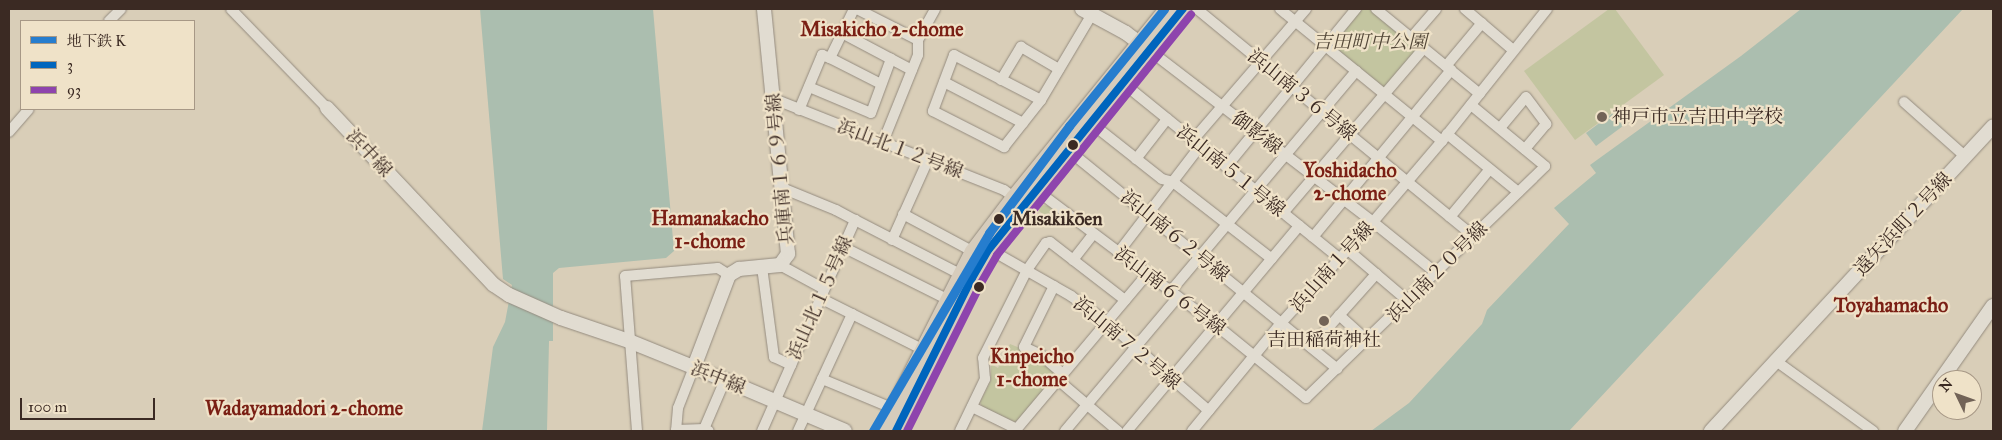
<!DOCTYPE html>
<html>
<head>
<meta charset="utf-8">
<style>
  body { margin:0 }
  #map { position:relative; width:2002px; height:440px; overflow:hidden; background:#d9ceb8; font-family:"IM FELL Great Primer","Noto Serif JP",serif }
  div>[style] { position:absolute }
  .green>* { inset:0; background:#c3c5a0 }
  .water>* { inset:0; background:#abbeaf }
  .roads { filter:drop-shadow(0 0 1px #948b7f) drop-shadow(0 0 1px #948b7f) }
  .street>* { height:10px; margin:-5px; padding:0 5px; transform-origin:5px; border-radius:5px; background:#e1dcd1 }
  .secondary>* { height:14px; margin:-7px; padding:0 7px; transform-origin:7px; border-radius:7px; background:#e1dcd1 }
  .primary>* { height:15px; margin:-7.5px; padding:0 7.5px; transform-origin:7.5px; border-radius:7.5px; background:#d6ccbc }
  .bus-1>* { height:8px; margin:-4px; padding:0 4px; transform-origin:4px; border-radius:4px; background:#0065bd }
  .bus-2>* { height:8px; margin:-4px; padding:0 4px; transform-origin:4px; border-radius:4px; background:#8e44ad }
  .metro-1>* { height:9px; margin:-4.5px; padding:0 4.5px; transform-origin:4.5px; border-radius:4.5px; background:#267dce }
  .dots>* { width:14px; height:14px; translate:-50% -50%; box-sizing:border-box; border:2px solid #efe2c8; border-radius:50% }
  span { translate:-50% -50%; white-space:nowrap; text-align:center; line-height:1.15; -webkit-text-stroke:4.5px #efe2c8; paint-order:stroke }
  .park-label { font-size:19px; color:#534738; font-style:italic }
  .street-label { font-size:19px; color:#3b2a23 }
  .poi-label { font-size:19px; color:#3b2a23 }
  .left { translate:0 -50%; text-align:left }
  .stop-label { font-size:19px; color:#3b2a23; font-weight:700 }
  .neighbourhood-label { font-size:20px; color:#7a1f14; font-weight:700 }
  .frame { position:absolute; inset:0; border:10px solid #3b2a23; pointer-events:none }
  .legend { position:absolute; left:20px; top:20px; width:175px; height:90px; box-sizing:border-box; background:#efe2c8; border:1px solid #a79886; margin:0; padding:6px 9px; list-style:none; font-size:15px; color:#3b2a23 }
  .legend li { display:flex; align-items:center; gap:10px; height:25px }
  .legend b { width:25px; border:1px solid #a79886 }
  .north { position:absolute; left:1932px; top:370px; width:50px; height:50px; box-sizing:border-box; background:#efe2c8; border:1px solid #a79886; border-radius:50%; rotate:312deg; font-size:14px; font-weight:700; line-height:20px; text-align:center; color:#3b2a23 }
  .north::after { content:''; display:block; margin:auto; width:18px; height:22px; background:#726357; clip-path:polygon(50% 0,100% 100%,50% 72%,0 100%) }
  .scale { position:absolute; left:20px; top:398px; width:135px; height:22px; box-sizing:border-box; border:2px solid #3b2a23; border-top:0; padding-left:6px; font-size:15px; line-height:18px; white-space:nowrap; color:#3b2a23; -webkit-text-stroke:4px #efe2c8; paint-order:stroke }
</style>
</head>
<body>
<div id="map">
  <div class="green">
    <i style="clip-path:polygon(1360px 9px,1370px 9px,1422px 50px,1385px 89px,1330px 45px)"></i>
    <i style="clip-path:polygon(1609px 9px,1615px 9px,1664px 75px,1575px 140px,1524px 71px)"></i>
    <i style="clip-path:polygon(1042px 205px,1048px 206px,1056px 212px,1050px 220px,1038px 210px)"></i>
    <i style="clip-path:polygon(1010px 344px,1039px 356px,1057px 372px,1057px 376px,1018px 421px,1014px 422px,982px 407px,980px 402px,991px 380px,991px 364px,998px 368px)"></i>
  </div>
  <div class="water">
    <i style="clip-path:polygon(480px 9px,653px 9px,674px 251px,666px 258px,559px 268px,553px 273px,553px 341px,549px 341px,547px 431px,482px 431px,493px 347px,505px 322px,512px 285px,503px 279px)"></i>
    <i style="clip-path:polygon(1801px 9px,1963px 9px,1569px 431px,1371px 431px,1409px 403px,1482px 324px,1487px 310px,1569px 224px,1554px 208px,1596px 173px,1590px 165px,1741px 56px)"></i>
    <i style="clip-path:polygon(1613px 113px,1623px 126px,1596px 146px,1586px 133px)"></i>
  </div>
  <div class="roads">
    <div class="street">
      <i style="left:231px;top:9px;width:138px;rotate:45.9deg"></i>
      <i style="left:857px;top:9px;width:68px;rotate:26.9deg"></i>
      <i style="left:1197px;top:9px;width:357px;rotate:39.4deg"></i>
      <i style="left:1280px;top:9px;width:209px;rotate:39.2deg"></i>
      <i style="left:1376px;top:9px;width:134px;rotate:39.3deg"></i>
      <i style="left:1465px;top:9px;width:63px;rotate:40.5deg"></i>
      <i style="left:109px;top:21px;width:17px;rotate:-45deg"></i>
      <i style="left:842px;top:33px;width:79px;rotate:27.9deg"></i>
      <i style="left:1411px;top:38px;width:38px;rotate:-49deg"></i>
      <i style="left:1149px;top:50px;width:282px;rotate:37.5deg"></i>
      <i style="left:1373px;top:222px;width:80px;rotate:38.9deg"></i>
      <i style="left:830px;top:58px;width:57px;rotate:27deg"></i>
      <i style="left:1446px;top:66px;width:56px;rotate:-50.1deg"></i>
      <i style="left:1001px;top:80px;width:39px;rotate:-59deg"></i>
      <i style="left:1021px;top:47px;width:44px;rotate:30.1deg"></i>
      <i style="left:944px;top:82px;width:89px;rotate:27.4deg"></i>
      <i style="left:1123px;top:83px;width:279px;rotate:39deg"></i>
      <i style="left:809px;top:87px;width:67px;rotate:22.8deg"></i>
      <i style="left:871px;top:113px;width:58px;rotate:-69.7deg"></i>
      <i style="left:774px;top:99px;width:247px;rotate:21.6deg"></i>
      <i style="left:1004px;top:190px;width:17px;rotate:36deg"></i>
      <i style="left:1041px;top:100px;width:98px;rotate:-152.7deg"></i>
      <i style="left:954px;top:55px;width:60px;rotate:110.6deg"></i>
      <i style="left:933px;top:111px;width:80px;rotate:26.9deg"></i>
      <i style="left:1004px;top:147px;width:60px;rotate:-51.8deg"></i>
      <i style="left:1041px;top:100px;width:100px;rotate:-59.3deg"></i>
      <i style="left:1904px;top:102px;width:83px;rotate:41.6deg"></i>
      <i style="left:799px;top:110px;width:60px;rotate:-67.3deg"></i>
      <i style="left:822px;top:55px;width:9px;rotate:21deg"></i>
      <i style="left:830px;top:58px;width:55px;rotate:-63.9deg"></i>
      <i style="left:1091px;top:123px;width:90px;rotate:38.3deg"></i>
      <i style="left:1162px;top:179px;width:11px;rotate:15deg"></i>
      <i style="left:1173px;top:182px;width:125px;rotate:37.9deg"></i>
      <i style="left:1500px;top:128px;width:40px;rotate:-50deg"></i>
      <i style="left:1526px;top:97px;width:34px;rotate:53deg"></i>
      <i style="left:1546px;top:124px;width:33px;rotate:130deg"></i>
      <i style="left:9px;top:132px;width:30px;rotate:-49deg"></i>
      <i style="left:1447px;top:134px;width:92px;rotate:39.2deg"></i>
      <i style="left:1193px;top:140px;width:173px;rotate:-49.2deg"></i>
      <i style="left:883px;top:142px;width:94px;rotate:-68.1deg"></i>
      <i style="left:918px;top:55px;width:15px;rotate:-90deg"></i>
      <i style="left:918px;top:40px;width:35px;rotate:-61deg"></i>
      <i style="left:1068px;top:150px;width:347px;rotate:39.1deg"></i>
      <i style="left:1136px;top:159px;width:51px;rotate:-52.2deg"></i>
      <i style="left:1226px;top:167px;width:205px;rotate:-50.6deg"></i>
      <i style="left:782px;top:188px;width:58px;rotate:22.2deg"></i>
      <i style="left:836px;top:210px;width:21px;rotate:28deg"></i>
      <i style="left:1036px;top:190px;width:225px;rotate:36.9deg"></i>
      <i style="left:1216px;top:325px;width:116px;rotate:39deg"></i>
      <i style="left:1306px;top:398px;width:333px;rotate:-44.1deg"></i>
      <i style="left:1545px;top:166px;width:96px;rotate:-140.5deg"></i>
      <i style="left:1283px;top:213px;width:217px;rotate:-49.5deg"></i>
      <i style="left:903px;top:214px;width:78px;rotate:28.2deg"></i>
      <i style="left:1450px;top:217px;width:62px;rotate:-50.2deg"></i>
      <i style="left:1313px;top:237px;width:217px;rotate:-50.4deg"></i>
      <i style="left:892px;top:240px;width:88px;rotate:-65.8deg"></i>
      <i style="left:843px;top:247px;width:116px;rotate:26.6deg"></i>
      <i style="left:989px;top:249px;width:95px;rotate:29.8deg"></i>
      <i style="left:1071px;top:296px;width:44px;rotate:35.8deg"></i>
      <i style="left:1107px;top:322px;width:135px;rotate:41.1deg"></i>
      <i style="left:1348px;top:250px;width:79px;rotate:40.4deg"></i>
      <i style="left:1118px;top:253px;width:135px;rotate:-52.5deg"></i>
      <i style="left:1073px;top:260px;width:33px;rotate:-52deg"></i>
      <i style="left:780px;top:265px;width:50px;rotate:28.6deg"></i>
      <i style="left:762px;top:267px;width:91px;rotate:82.4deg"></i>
      <i style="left:774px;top:357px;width:19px;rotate:25deg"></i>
      <i style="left:1054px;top:286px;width:68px;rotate:116.2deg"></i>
      <i style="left:1024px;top:347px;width:19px;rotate:25deg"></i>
      <i style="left:1041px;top:355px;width:29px;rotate:41deg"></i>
      <i style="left:1170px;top:292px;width:289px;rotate:-49.9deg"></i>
      <i style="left:820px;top:298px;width:114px;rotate:26.6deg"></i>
      <i style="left:1339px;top:315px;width:38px;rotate:42deg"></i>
      <i style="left:1311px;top:347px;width:98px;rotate:-48.3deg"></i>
      <i style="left:1776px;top:361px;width:120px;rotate:35.8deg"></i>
      <i style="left:822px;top:379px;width:76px;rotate:22.5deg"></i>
      <i style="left:1058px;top:380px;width:79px;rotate:40.4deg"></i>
      <i style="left:972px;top:407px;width:50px;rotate:26.1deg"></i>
      <i style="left:704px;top:429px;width:53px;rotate:-66.8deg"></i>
      <i style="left:676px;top:430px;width:28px;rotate:-2deg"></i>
      <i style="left:704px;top:429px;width:5px;rotate:22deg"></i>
      <i style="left:637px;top:431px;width:155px;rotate:-94.4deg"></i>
      <i style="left:625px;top:276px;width:93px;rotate:-4.9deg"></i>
      <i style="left:718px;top:268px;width:13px;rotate:32deg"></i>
      <i style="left:676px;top:431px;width:23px;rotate:-85deg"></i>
      <i style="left:678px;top:408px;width:44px;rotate:-68.7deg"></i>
      <i style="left:762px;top:431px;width:231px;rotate:-66.2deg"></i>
      <i style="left:855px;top:220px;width:118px;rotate:27.2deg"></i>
      <i style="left:798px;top:431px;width:129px;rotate:-65.2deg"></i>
      <i style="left:960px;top:431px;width:58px;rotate:-64.3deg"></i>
      <i style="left:985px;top:379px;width:21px;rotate:-95deg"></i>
      <i style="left:983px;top:358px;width:98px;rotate:-63.4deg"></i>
      <i style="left:1027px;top:270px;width:33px;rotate:-55deg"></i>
      <i style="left:1046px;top:243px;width:4px;rotate:-14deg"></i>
      <i style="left:1050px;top:242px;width:95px;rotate:37.7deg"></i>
      <i style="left:1015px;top:431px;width:205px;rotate:-49.9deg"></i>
      <i style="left:1065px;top:431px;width:175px;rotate:-49.9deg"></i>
      <i style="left:1127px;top:431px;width:268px;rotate:-50deg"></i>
      <i style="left:1192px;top:431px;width:141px;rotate:-50.5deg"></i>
      <i style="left:1282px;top:322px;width:135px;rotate:-47.7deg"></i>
      <i style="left:1373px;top:222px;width:106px;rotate:-49.6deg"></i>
      <i style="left:1442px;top:141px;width:169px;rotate:-51.5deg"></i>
    </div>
    <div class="secondary">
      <i style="left:1082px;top:9px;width:50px;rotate:28.6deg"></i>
      <i style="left:1126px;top:33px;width:26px;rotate:37deg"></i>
      <i style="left:327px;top:108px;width:243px;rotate:46.7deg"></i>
      <i style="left:494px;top:285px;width:18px;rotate:34deg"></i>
      <i style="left:509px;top:295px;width:57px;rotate:23.9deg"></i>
      <i style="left:561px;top:318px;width:72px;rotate:18.7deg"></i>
      <i style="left:629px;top:341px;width:104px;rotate:22.1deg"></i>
      <i style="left:725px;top:380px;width:130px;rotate:23deg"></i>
      <i style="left:694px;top:367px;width:98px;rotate:-69.2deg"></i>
      <i style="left:729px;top:275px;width:12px;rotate:-31deg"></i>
      <i style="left:739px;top:269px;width:41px;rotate:-5.6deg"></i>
      <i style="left:780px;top:265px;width:14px;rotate:-54deg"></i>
      <i style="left:788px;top:254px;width:246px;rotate:-95.6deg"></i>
      <i style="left:1711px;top:431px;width:415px;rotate:-47.2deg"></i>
      <i style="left:1905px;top:431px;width:153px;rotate:-54.9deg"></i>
    </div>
    <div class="primary">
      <i style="left:881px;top:431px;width:202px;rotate:-63.2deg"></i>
      <i style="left:972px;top:251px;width:68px;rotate:-52.8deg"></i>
      <i style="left:1013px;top:197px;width:242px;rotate:-50.9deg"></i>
      <i style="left:896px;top:431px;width:171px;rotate:-63.6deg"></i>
      <i style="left:972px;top:278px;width:34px;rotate:-60deg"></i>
      <i style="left:989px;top:249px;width:309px;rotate:-51.1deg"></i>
    </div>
  </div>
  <div class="bus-1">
    <i style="left:896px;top:431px;width:171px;rotate:-63.6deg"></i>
    <i style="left:972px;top:278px;width:34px;rotate:-60deg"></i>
    <i style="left:989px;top:249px;width:309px;rotate:-51.1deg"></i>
  </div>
  <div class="bus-2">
    <i style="left:907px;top:431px;width:165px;rotate:-63.4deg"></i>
    <i style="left:981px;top:283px;width:32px;rotate:-60deg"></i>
    <i style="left:997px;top:255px;width:309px;rotate:-51.1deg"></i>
  </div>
  <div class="metro-1">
    <i style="left:873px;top:431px;width:229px;rotate:-59.6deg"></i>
    <i style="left:989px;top:233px;width:134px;rotate:-53.2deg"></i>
    <i style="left:1069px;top:126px;width:151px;rotate:-50.9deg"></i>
  </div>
  <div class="dots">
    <i style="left:1602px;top:117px;background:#726357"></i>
    <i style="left:1073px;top:145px;background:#3b2a23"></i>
    <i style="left:999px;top:219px;background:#3b2a23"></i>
    <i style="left:979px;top:287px;background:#3b2a23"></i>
    <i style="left:1324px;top:321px;background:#726357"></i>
  </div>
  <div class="park-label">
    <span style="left:1370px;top:42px">吉田町中公園</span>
  </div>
  <div class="street-label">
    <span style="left:1302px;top:95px;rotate:39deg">浜山南３６号線</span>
    <span style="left:1257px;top:133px;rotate:37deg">御影線</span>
    <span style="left:900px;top:149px;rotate:21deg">浜山北１２号線</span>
    <span style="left:369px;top:153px;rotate:47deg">浜中線</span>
    <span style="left:780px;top:169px;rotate:-95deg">兵庫南１６９号線</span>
    <span style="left:1231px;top:171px;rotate:39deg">浜山南５１号線</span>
    <span style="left:1903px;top:224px;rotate:-47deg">遠矢浜町２号線</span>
    <span style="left:1175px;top:236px;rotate:39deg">浜山南６２号線</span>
    <span style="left:1332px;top:267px;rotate:-48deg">浜山南１号線</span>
    <span style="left:1437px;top:272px;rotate:-45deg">浜山南２０号線</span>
    <span style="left:1170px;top:291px;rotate:37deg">浜山南６６号線</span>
    <span style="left:820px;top:298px;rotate:-66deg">浜山北１５号線</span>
    <span style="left:1127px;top:343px;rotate:40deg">浜山南７２号線</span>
    <span style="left:718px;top:378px;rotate:22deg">浜中線</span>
  </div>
  <div class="poi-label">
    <span class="left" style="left:1612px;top:117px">神戸市立吉田中学校</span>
    <span style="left:1324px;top:340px">吉田稲荷神社</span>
  </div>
  <div class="stop-label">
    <span class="left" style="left:1012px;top:219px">Misakikōen</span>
  </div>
  <div class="neighbourhood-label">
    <span style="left:882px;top:29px">Misakicho 2-chome</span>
    <span style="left:1350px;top:182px">Yoshidacho<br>2-chome</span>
    <span style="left:710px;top:230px">Hamanakacho<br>1-chome</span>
    <span style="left:1891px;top:305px">Toyahamacho</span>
    <span style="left:1032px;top:368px">Kinpeicho<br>1-chome</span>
    <span style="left:304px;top:408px">Wadayamadori 2-chome</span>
  </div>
  <div class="frame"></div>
  <ul class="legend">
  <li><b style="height:6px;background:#267dce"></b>地下鉄 K</li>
  <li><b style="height:6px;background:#0065bd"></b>3</li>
  <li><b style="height:6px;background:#8e44ad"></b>93</li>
  </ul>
  <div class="north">N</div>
  <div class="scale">100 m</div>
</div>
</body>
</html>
